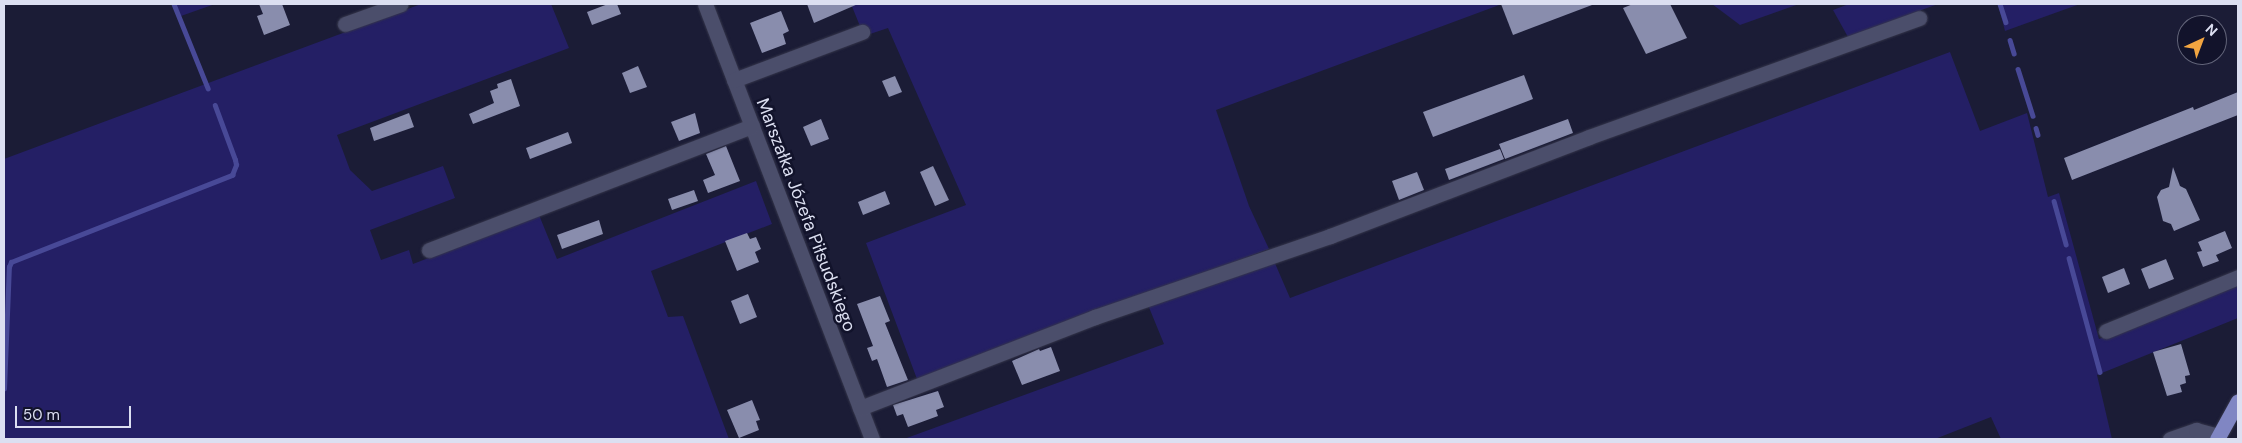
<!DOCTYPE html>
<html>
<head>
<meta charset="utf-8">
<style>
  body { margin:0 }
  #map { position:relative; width:2242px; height:443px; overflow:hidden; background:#1b1c36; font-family:"DM Sans",sans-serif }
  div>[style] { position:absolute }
  .green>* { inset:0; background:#241f65 }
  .stream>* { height:4.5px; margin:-2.25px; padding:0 2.25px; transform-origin:2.25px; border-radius:2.25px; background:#484997 }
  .building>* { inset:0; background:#898dad }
  .roads { filter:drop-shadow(0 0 1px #35364b) drop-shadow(0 0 1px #35364b) }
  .minor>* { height:15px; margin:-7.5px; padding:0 7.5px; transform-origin:7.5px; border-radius:7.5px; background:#4b4e6b }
  .major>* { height:15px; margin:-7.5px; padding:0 7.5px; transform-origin:7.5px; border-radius:7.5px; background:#8086c3 }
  span { translate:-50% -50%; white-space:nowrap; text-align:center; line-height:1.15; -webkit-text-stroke:5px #12132b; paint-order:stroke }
  .street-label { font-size:18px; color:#dcdff1 }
  .frame { position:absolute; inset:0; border:5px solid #dcdff1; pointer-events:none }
  .north { position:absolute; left:2177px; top:15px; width:50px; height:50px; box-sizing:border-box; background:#12132b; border:1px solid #63657a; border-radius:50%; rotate:43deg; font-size:14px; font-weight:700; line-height:20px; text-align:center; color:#dcdff1 }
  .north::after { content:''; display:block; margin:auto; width:18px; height:22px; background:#f2a541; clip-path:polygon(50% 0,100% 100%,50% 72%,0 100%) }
  .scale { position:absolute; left:15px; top:406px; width:116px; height:22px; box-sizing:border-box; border:2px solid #dcdff1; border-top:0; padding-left:6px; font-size:15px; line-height:18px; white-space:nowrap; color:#dcdff1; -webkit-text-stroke:4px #12132b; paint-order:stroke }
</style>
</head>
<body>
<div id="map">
  <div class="green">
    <i style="clip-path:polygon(176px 4px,215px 4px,181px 16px)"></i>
    <i style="clip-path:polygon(421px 4px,551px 4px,569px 48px,337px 135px,350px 170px,372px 191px,443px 166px,455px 198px,370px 230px,381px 260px,409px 250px,413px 264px,539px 215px,557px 259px,756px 181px,772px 224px,651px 271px,668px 317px,683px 316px,729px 439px,4px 439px,4px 159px)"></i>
    <i style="clip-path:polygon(851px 4px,1502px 4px,1216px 110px,1249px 206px,1269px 249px,917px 379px,866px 243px,966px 205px,888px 28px,864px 36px)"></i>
    <i style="clip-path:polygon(1712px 4px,1799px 4px,1740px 25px)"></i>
    <i style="clip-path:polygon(1849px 4px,1938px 4px,1848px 37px,1833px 10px)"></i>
    <i style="clip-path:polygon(1998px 4px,2080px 4px,2005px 31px)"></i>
    <i style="clip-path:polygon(1950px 52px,1980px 131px,2027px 113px,2048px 197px,2059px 193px,2099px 339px,2238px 283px,2238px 318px,2097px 375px,2112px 439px,2001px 439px,1991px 417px,1935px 439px,904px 439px,1164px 344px,1148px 305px,1274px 261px,1290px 298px)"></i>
  </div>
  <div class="stream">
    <i style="left:174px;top:4px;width:91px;rotate:68deg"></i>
    <i style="left:2000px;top:4px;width:19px;rotate:72deg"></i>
    <i style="left:2010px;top:40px;width:14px;rotate:73deg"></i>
    <i style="left:2018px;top:69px;width:49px;rotate:72.3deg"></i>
    <i style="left:2036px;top:128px;width:7px;rotate:74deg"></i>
    <i style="left:2054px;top:201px;width:45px;rotate:74.4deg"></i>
    <i style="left:2069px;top:258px;width:118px;rotate:74.8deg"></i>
    <i style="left:4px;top:389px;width:122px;rotate:-87.7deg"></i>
    <i style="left:9px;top:267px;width:5px;rotate:-68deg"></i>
    <i style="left:11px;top:262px;width:238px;rotate:-21.5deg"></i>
    <i style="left:232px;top:175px;width:11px;rotate:-68deg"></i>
    <i style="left:236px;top:165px;width:5px;rotate:-101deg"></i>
    <i style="left:235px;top:160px;width:58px;rotate:-110.3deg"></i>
  </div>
  <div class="building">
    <i style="clip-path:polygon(259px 4px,282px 4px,290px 25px,264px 35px,257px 16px,263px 14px)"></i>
    <i style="clip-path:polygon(608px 4px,617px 4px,621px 14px,592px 25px,587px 12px)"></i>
    <i style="clip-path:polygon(807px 4px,858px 4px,814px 23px)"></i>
    <i style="clip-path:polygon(1501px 4px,1592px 4px,1592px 5px,1513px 35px)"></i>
    <i style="clip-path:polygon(1633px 4px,1670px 4px,1687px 38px,1646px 54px,1623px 8px)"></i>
    <i style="clip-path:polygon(781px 11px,789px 31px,783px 34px,786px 44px,762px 53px,750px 23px)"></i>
    <i style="clip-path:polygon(638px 66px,647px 87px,630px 93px,622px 73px)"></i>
    <i style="clip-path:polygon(1524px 75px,1533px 99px,1433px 137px,1423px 112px)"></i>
    <i style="clip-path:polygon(895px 76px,902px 92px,889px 97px,882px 81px)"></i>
    <i style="clip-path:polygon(511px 79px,520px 106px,473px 124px,469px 114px,494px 103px,490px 91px,498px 88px,497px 84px)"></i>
    <i style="clip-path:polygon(2238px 92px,2238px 115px,2072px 180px,2064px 158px,2193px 107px,2194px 110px)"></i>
    <i style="clip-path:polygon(409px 113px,414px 127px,374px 141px,370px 128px)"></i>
    <i style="clip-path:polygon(695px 113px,700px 133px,679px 141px,671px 122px)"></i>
    <i style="clip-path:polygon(821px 119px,829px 139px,811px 146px,803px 127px)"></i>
    <i style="clip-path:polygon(1568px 119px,1573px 133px,1505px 159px,1499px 144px)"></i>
    <i style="clip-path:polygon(568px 132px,572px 143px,530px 159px,526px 148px)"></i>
    <i style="clip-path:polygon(726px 146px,740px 181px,708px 193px,703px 180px,715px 175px,706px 154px)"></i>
    <i style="clip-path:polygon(1500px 149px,1504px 159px,1449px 180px,1445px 169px)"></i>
    <i style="clip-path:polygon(933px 166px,949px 200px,935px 206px,920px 172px)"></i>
    <i style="clip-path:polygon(2173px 167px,2180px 186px,2186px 189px,2200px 220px,2174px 231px,2171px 224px,2163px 221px,2157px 197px,2161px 190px,2169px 187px)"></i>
    <i style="clip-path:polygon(1417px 172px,1424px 190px,1399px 200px,1392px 181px)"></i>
    <i style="clip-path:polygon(694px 190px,698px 201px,672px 210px,668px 199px)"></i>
    <i style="clip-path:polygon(885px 191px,890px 204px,863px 215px,858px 202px)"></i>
    <i style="clip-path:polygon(599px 220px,603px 234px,562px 249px,557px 235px)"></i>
    <i style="clip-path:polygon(2225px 231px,2232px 248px,2216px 255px,2219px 261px,2203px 267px,2197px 252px,2202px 251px,2198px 242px)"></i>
    <i style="clip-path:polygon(747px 233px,750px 239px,756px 237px,761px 249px,755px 252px,759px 262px,737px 271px,725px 241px)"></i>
    <i style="clip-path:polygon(2166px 259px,2174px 279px,2149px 289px,2141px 269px)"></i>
    <i style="clip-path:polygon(2124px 268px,2130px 284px,2108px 293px,2102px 277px)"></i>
    <i style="clip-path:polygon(748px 294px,757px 317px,740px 324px,731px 301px)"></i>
    <i style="clip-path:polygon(880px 296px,890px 321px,885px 323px,908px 380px,887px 387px,877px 359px,872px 361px,867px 348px,873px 346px,857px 304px)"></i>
    <i style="clip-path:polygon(2181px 344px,2190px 375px,2185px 376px,2186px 383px,2180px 385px,2182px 392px,2167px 396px,2153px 352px)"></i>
    <i style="clip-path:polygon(1051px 347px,1060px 371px,1022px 385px,1012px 361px,1039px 349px,1040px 351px)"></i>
    <i style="clip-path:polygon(938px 391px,944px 407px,936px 410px,938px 416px,908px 427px,903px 414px,897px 416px,893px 405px)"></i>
    <i style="clip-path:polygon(752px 400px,760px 420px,756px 421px,759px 430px,739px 438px,727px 410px)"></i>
  </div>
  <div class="roads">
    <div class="minor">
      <i style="left:705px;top:4px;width:466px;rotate:69deg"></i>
      <i style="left:345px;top:24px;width:59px;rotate:-19.7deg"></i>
      <i style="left:734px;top:80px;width:137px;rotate:-20.6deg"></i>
      <i style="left:429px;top:250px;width:346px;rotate:-21deg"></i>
      <i style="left:2106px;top:331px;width:143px;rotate:-22.2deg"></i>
      <i style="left:860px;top:408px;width:252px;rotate:-21.2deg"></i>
      <i style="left:1095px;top:317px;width:249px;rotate:-19deg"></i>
      <i style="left:1330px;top:236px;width:277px;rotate:-20.9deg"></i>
      <i style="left:1589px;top:137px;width:351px;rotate:-19.8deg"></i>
      <i style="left:2170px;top:439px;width:28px;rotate:-19deg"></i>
      <i style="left:2196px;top:430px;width:24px;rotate:15deg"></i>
    </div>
    <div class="major">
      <i style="left:2217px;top:439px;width:43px;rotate:-61.1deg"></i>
    </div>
  </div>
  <div class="street-label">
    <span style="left:806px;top:215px;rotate:69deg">Marszałka Józefa Piłsudskiego</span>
  </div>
  <div class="frame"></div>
  <div class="north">N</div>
  <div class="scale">50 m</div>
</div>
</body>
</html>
